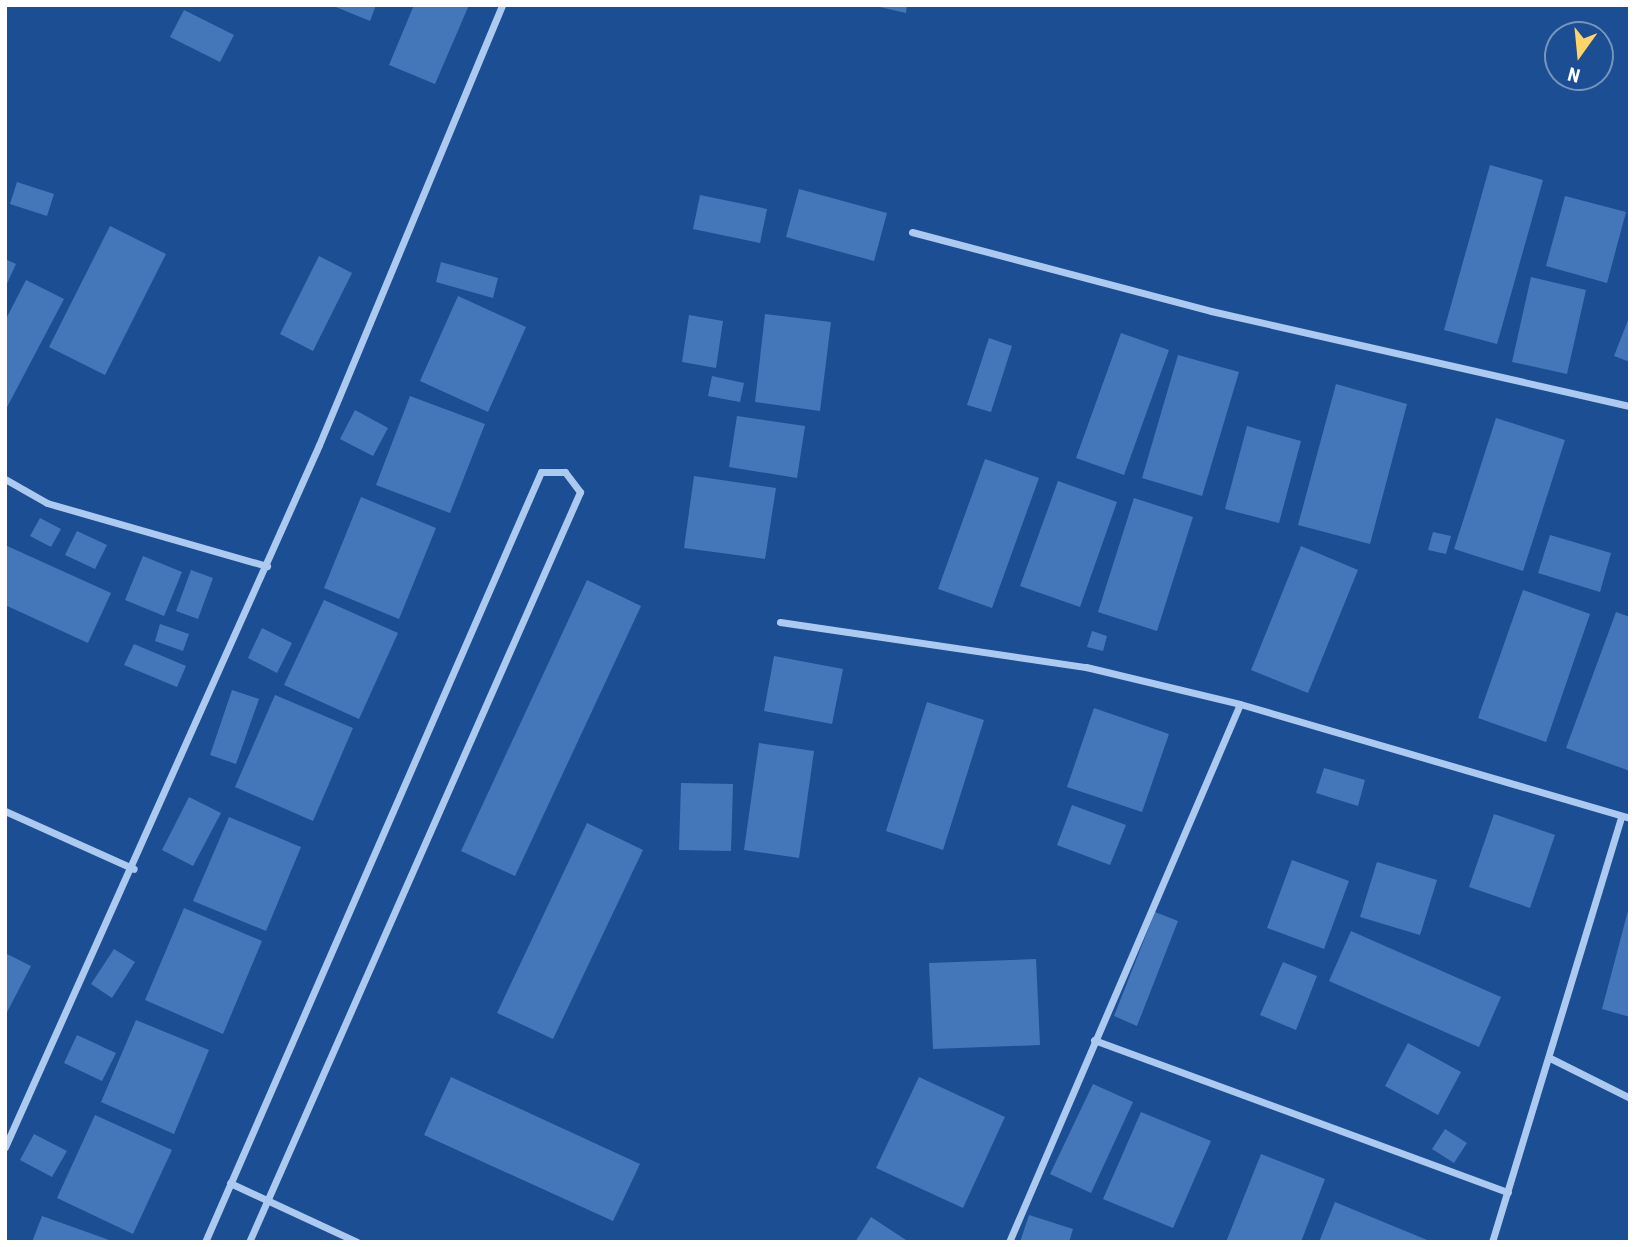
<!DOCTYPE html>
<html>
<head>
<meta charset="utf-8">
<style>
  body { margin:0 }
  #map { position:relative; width:1635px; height:1247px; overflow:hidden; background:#1b4e93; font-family:"Roboto Condensed",sans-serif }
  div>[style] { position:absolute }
  .building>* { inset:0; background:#4477b9 }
  .street>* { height:7px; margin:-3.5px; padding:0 3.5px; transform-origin:3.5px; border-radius:3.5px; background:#accaef }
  span { translate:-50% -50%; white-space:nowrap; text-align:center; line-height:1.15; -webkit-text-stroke:5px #1b4e93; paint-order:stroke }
  .frame { position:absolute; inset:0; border:7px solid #fff; pointer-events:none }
  .north { position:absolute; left:1544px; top:21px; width:70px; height:70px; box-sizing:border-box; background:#1b4e93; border:2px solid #7695be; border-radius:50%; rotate:195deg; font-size:19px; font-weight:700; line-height:28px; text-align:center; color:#fff }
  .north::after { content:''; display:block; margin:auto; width:24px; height:32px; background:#ffd56a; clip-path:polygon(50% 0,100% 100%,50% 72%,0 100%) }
</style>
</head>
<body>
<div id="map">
  <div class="building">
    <i style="clip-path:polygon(331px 5px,376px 5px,370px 21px)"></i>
    <i style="clip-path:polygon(414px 5px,469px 5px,435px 84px,389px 65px)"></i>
    <i style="clip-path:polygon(871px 5px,907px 5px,906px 13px)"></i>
    <i style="clip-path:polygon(184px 10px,234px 35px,220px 62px,170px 37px)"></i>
    <i style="clip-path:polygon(1490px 165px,1543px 180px,1497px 344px,1444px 330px)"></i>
    <i style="clip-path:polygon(17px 182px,54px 194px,47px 216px,10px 204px)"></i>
    <i style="clip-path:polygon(799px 189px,887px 213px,874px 261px,786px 237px)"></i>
    <i style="clip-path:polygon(700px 195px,767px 209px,760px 243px,693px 229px)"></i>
    <i style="clip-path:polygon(1565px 196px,1626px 212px,1607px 283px,1546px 266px)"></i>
    <i style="clip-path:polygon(110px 226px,166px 254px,105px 375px,49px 347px)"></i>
    <i style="clip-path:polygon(319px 256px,352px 273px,313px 351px,280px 334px)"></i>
    <i style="clip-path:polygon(5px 259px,16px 264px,5px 288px)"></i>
    <i style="clip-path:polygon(441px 262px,498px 278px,493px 298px,436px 282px)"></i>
    <i style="clip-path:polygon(1531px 277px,1586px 290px,1567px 374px,1512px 362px)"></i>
    <i style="clip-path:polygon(26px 280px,64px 299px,5px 411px,5px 321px)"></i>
    <i style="clip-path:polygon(458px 296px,526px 327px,488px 412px,420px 381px)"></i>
    <i style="clip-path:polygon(765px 314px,831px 322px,820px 411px,755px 402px)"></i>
    <i style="clip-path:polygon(689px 315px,723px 321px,716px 368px,682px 362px)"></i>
    <i style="clip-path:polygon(1630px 315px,1630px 362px,1614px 356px)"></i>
    <i style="clip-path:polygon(1121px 333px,1169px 350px,1124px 475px,1076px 458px)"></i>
    <i style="clip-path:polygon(989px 338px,1012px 346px,991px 412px,967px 405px)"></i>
    <i style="clip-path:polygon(1178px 355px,1239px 372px,1202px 496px,1142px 478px)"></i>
    <i style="clip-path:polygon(712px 376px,744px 383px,740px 402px,708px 396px)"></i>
    <i style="clip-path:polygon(1336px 384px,1407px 404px,1370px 544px,1298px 525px)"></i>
    <i style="clip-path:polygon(410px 396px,485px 424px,450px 513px,376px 485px)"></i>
    <i style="clip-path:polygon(355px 410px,388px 428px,373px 456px,340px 439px)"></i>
    <i style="clip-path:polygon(737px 416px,805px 426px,797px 478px,729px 467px)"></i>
    <i style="clip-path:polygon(1496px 418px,1565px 440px,1523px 571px,1454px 549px)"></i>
    <i style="clip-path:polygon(1247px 426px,1301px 441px,1279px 523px,1225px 509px)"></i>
    <i style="clip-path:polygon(985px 459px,1039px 478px,992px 608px,938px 589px)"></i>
    <i style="clip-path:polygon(694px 476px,776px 488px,765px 559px,684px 548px)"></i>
    <i style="clip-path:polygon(1058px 481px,1117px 502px,1080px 607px,1020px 586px)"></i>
    <i style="clip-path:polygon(361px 497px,436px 528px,399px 619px,324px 588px)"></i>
    <i style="clip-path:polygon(1134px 498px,1193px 517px,1157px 631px,1098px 612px)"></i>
    <i style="clip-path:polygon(40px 518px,61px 529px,51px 547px,30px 536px)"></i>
    <i style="clip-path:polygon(77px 531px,107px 545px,95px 569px,65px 555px)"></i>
    <i style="clip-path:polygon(1433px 532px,1451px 536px,1446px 554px,1428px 550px)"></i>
    <i style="clip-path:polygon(1550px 535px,1611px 553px,1600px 592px,1538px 573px)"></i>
    <i style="clip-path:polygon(5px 545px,111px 593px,88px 643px,5px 605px)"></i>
    <i style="clip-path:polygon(1301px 546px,1358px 570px,1308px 693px,1251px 670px)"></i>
    <i style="clip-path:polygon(143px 556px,182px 572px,164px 616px,125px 600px)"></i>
    <i style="clip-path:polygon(191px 570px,213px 578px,198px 619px,176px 611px)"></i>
    <i style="clip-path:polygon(587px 580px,641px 606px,515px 876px,461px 851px)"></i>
    <i style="clip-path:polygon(1523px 590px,1590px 614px,1546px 742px,1478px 718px)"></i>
    <i style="clip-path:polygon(324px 600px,398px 633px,359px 719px,284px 685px)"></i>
    <i style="clip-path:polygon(1616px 612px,1630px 617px,1630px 771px,1566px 748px)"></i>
    <i style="clip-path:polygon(160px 624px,189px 634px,183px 651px,155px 641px)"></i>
    <i style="clip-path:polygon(262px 628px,292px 643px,277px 673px,248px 658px)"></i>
    <i style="clip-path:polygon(1092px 631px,1107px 636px,1103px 651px,1087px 647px)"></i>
    <i style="clip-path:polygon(134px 644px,186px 666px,177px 687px,124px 665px)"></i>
    <i style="clip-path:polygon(774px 656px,843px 669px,832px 724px,764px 711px)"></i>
    <i style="clip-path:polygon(232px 690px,259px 699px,236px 764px,210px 755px)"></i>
    <i style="clip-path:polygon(275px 695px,353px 728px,313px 821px,235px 787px)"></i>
    <i style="clip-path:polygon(927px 702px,984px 720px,943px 850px,886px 831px)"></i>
    <i style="clip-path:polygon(1094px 708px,1169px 734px,1142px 812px,1067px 787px)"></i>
    <i style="clip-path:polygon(759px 743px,814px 751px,799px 858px,744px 850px)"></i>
    <i style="clip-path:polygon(1324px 768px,1365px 780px,1358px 806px,1316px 793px)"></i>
    <i style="clip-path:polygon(681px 783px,733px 784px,731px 851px,679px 850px)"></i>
    <i style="clip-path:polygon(189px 797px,221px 813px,193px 866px,162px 850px)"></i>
    <i style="clip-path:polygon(1072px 805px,1126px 825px,1110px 865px,1057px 845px)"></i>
    <i style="clip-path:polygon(1494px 814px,1555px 835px,1530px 908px,1469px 887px)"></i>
    <i style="clip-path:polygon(229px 817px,301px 847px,266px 931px,193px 901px)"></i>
    <i style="clip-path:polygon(587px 823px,643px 850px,553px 1039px,497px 1013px)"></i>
    <i style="clip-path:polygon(1292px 860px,1349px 881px,1324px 949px,1267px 928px)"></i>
    <i style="clip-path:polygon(1377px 862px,1437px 880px,1420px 935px,1360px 917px)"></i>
    <i style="clip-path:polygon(1629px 907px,1630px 907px,1630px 1017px,1602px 1009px)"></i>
    <i style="clip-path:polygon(184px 908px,262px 941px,223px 1034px,145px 1000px)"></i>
    <i style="clip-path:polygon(1155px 912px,1178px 921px,1137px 1026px,1114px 1016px)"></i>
    <i style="clip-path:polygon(1351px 931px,1501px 997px,1479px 1047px,1329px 981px)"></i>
    <i style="clip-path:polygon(114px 949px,135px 962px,112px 998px,91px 984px)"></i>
    <i style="clip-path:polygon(5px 953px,31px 966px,5px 1016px)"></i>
    <i style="clip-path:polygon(1036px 959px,1040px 1045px,933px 1049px,929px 963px)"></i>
    <i style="clip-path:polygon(1283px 962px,1317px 976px,1296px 1030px,1260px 1015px)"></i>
    <i style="clip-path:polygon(136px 1020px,209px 1050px,174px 1134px,101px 1102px)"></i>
    <i style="clip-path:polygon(77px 1035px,116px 1053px,102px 1081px,64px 1063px)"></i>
    <i style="clip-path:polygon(1408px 1043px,1461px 1072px,1438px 1115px,1385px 1086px)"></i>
    <i style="clip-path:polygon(451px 1077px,640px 1164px,613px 1221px,424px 1135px)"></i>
    <i style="clip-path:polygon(919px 1077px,1005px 1117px,963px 1208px,876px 1168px)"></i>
    <i style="clip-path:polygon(1093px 1084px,1133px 1102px,1091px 1193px,1050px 1174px)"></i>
    <i style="clip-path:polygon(1141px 1112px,1211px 1141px,1173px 1228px,1103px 1199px)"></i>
    <i style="clip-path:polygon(95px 1115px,172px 1150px,133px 1234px,57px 1198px)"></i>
    <i style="clip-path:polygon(1445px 1129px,1467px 1143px,1454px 1163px,1432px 1149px)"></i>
    <i style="clip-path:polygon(34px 1134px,67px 1151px,52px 1177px,20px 1160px)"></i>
    <i style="clip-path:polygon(1261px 1154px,1325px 1179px,1301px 1242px,1226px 1242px)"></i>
    <i style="clip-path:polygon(1335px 1202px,1432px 1242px,1319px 1242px)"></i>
    <i style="clip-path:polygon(1029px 1215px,1073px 1229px,1069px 1242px,1020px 1242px)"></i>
    <i style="clip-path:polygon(42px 1216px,112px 1241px,112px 1242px,32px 1242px)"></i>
    <i style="clip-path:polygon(871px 1217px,909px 1242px,855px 1242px)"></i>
  </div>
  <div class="street">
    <i style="left:912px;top:232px;width:309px;rotate:14.8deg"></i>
    <i style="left:1211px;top:311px;width:430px;rotate:12.8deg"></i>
    <i style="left:5px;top:479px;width:48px;rotate:29.7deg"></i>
    <i style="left:47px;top:503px;width:229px;rotate:16deg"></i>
    <i style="left:780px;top:622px;width:309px;rotate:8.4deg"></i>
    <i style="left:1086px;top:667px;width:158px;rotate:13.5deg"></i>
    <i style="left:1240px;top:704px;width:406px;rotate:16.3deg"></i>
    <i style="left:5px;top:811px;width:141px;rotate:24.2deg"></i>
    <i style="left:1094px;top:1040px;width:441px;rotate:20.2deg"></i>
    <i style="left:1552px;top:1059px;width:87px;rotate:26.6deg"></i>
    <i style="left:5px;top:1147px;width:769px;rotate:-65.9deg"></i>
    <i style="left:319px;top:445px;width:477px;rotate:-67.4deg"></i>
    <i style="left:230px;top:1183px;width:140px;rotate:24.9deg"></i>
    <i style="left:205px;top:1242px;width:840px;rotate:-66.43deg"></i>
    <i style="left:541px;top:472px;width:24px"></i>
    <i style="left:565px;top:472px;width:25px;rotate:53deg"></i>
    <i style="left:580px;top:492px;width:820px;rotate:113.81deg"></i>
    <i style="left:1009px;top:1242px;width:585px;rotate:-66.76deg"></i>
    <i style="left:1492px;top:1242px;width:444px;rotate:-73.1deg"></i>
  </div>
  <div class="frame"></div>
  <div class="north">N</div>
</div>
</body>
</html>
